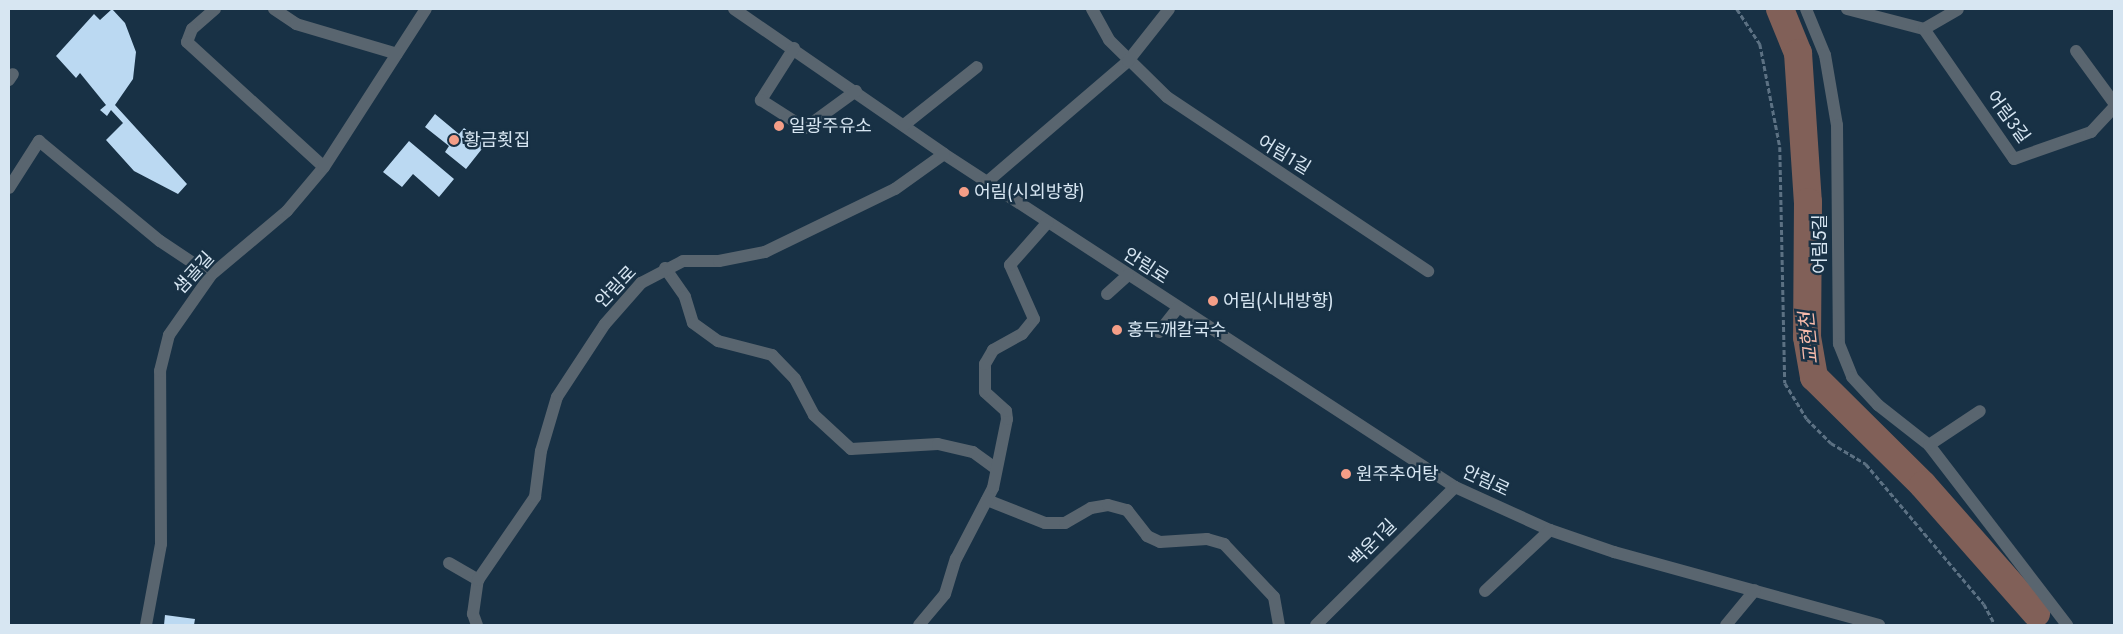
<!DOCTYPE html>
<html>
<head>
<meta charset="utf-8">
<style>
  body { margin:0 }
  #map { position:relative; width:2123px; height:634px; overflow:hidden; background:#183145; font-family:Jost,"Noto Sans KR",sans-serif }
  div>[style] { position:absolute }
  .river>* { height:28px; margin:-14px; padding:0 14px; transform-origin:14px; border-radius:14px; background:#816058 }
  .building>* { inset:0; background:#bbd9f2 }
  .path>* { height:2.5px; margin-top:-1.25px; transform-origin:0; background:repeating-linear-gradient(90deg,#5c7183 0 5px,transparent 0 7.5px) }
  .minor>* { height:12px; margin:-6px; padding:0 6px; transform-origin:6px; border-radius:6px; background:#59656f }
  .dots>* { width:14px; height:14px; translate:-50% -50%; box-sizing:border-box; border:2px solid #183145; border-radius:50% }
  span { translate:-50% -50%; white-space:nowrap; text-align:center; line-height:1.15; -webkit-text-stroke:5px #183145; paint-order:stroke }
  .street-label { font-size:18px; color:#d7e6f2 }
  .poi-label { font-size:18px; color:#d7e6f2 }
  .left { translate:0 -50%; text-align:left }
  .water-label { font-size:19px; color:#f8bbab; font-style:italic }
  .frame { position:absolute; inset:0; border:10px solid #d7e6f2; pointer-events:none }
</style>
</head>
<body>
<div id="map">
  <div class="river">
    <i style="left:1780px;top:9px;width:48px;rotate:67.8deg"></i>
    <i style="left:1798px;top:53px;width:149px;rotate:86.2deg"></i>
    <i style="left:1808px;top:202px;width:135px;rotate:90.4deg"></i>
    <i style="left:1807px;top:337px;width:41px;rotate:80.1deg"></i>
    <i style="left:1814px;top:377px;width:153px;rotate:44.7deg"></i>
    <i style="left:1923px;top:485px;width:171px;rotate:48.6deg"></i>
  </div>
  <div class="building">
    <i style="clip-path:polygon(112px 9px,125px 23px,136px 52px,133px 79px,115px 105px,187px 184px,178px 194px,134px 171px,106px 140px,123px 123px,111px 110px,107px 116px,100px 110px,106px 105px,80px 73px,76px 78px,56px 56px,94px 14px,100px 20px)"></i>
    <i style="clip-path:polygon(435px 114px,459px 134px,464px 128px,485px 145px,466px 169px,445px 152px,449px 146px,425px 127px)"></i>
    <i style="clip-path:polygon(409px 141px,454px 179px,439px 197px,413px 174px,402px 187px,383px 172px)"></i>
    <i style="clip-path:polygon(165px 615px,195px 619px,194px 625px,164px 625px)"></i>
  </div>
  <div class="path">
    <i style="left:1737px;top:9px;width:42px;rotate:56.7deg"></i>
    <i style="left:1760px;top:44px;width:105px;rotate:79deg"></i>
    <i style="left:1780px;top:147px;width:236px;rotate:88.8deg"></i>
    <i style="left:1785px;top:383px;width:42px;rotate:58.6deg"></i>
    <i style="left:1807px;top:419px;width:34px;rotate:45deg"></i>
    <i style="left:1831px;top:443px;width:41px;rotate:31deg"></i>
    <i style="left:1866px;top:464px;width:183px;rotate:49.9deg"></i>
    <i style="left:1984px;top:604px;width:24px;rotate:62deg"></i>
  </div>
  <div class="minor">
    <i style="left:215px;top:9px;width:30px;rotate:139deg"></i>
    <i style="left:192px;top:29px;width:14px;rotate:111deg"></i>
    <i style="left:187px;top:42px;width:185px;rotate:42.4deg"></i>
    <i style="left:274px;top:9px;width:27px;rotate:34deg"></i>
    <i style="left:296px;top:24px;width:105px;rotate:16.5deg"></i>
    <i style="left:734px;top:9px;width:255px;rotate:34.6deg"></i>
    <i style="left:944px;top:154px;width:610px;rotate:33.09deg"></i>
    <i style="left:1455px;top:487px;width:104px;rotate:24.4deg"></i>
    <i style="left:1550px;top:530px;width:68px;rotate:19deg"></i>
    <i style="left:1614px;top:552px;width:275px;rotate:15.4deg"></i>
    <i style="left:1092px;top:9px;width:35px;rotate:61deg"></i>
    <i style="left:1109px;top:40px;width:81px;rotate:44.5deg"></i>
    <i style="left:1167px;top:97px;width:314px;rotate:33.7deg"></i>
    <i style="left:1806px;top:9px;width:50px;rotate:67.6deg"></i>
    <i style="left:1825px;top:55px;width:71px;rotate:80.3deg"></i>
    <i style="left:1837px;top:125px;width:219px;rotate:89.5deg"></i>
    <i style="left:1839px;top:344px;width:35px;rotate:68deg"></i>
    <i style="left:1852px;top:377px;width:38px;rotate:47deg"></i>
    <i style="left:1878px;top:405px;width:65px;rotate:38.1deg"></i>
    <i style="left:1929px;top:445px;width:227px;rotate:52.5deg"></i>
    <i style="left:1847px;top:9px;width:80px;rotate:14.6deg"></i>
    <i style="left:1924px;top:29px;width:39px;rotate:-30deg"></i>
    <i style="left:1924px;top:29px;width:158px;rotate:55.3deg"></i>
    <i style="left:2014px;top:159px;width:82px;rotate:-19.3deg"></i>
    <i style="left:2091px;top:132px;width:34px;rotate:-47deg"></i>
    <i style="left:794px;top:48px;width:62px;rotate:122.4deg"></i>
    <i style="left:761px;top:100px;width:52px;rotate:32.5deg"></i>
    <i style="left:805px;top:128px;width:63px;rotate:-36deg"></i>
    <i style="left:2076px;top:51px;width:64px;rotate:53.8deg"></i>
    <i style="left:9px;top:80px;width:7px;rotate:-56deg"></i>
    <i style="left:904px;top:125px;width:93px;rotate:-38.5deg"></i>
    <i style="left:987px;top:182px;width:186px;rotate:-40.6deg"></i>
    <i style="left:1128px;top:61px;width:66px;rotate:-51.7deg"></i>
    <i style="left:9px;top:188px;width:56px;rotate:-57.4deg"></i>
    <i style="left:39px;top:141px;width:157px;rotate:39.6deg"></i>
    <i style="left:160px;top:241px;width:61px;rotate:33.7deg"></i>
    <i style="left:665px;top:268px;width:35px;rotate:55deg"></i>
    <i style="left:685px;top:297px;width:27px;rotate:73deg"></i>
    <i style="left:693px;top:323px;width:31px;rotate:36deg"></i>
    <i style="left:718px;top:341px;width:56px;rotate:14.5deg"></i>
    <i style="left:772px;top:355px;width:33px;rotate:46deg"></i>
    <i style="left:795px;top:379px;width:41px;rotate:62.2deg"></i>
    <i style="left:814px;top:415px;width:50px;rotate:42.6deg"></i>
    <i style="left:851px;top:449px;width:87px;rotate:-3.3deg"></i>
    <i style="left:938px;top:444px;width:36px;rotate:13deg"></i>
    <i style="left:973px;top:452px;width:27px;rotate:36deg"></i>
    <i style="left:1107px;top:294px;width:28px;rotate:-42deg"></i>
    <i style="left:1159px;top:332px;width:31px;rotate:-52deg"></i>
    <i style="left:1929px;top:445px;width:61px;rotate:-33.7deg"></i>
    <i style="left:987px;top:500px;width:62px;rotate:21.6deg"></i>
    <i style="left:1045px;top:523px;width:20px"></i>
    <i style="left:1065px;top:523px;width:30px;rotate:-30deg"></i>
    <i style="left:1091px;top:508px;width:17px;rotate:-10deg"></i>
    <i style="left:1108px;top:505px;width:20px;rotate:15deg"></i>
    <i style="left:1127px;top:510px;width:33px;rotate:52deg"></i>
    <i style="left:1147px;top:536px;width:14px;rotate:25deg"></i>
    <i style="left:1160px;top:542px;width:47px;rotate:-3.7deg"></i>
    <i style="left:1207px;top:539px;width:18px;rotate:16deg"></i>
    <i style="left:1224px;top:544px;width:73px;rotate:46.7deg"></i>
    <i style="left:1274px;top:597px;width:28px;rotate:80deg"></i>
    <i style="left:449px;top:563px;width:34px;rotate:30deg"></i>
    <i style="left:1485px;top:591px;width:89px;rotate:-43.2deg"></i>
    <i style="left:146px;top:625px;width:82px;rotate:-79.5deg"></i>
    <i style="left:161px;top:544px;width:173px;rotate:-90.3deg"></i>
    <i style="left:160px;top:371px;width:37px;rotate:-76deg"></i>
    <i style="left:169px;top:335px;width:73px;rotate:-55deg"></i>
    <i style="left:211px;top:275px;width:99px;rotate:-40.1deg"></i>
    <i style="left:287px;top:211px;width:57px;rotate:-49.9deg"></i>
    <i style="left:324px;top:167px;width:188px;rotate:-57.2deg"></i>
    <i style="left:477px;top:625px;width:12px;rotate:-110deg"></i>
    <i style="left:473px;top:614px;width:34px;rotate:-82deg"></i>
    <i style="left:478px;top:580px;width:101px;rotate:-55.5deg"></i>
    <i style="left:535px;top:497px;width:46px;rotate:-82.6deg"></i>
    <i style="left:541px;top:451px;width:56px;rotate:-73.5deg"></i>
    <i style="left:557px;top:397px;width:87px;rotate:-56.7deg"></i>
    <i style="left:605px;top:324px;width:55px;rotate:-48.7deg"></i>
    <i style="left:641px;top:283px;width:47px;rotate:-27.6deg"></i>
    <i style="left:683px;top:261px;width:36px"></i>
    <i style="left:719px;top:261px;width:47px;rotate:-11.1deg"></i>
    <i style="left:765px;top:252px;width:144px;rotate:-25.9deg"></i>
    <i style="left:895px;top:189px;width:60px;rotate:-35.5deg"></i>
    <i style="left:919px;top:625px;width:40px;rotate:-50deg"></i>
    <i style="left:945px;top:594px;width:37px;rotate:-73deg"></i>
    <i style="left:956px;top:559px;width:80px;rotate:-62.5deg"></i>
    <i style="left:993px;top:488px;width:70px;rotate:-78.5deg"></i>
    <i style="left:1007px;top:419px;width:8px;rotate:-97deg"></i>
    <i style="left:1006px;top:411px;width:28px;rotate:-138deg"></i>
    <i style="left:985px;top:392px;width:28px;rotate:-90deg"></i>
    <i style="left:985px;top:364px;width:16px;rotate:-60deg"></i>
    <i style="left:993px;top:350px;width:33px;rotate:-29deg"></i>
    <i style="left:1022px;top:334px;width:19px;rotate:-51deg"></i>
    <i style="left:1034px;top:319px;width:59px;rotate:-114deg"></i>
    <i style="left:1010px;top:265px;width:57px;rotate:-48.5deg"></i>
    <i style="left:1316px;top:625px;width:196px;rotate:-44.8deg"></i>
    <i style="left:1726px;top:625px;width:45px;rotate:-50.4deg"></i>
  </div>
  <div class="dots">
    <i style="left:779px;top:126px;background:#f49e87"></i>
    <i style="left:454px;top:140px;background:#f49e87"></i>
    <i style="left:964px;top:192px;background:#f49e87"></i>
    <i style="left:1213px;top:301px;background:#f49e87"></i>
    <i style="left:1117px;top:330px;background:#f49e87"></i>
    <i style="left:1346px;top:474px;background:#f49e87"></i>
  </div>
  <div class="street-label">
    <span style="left:2008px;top:117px;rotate:54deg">어림3길</span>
    <span style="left:1284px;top:155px;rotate:31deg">어림1길</span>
    <span style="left:1820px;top:244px;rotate:-90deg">어림5길</span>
    <span style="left:1146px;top:266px;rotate:33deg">안림로</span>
    <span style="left:194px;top:273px;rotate:-48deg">샘골길</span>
    <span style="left:616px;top:287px;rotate:-46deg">안림로</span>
    <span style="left:1486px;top:481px;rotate:25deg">안림로</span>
    <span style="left:1373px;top:543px;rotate:-45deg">백운1길</span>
  </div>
  <div class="poi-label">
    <span class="left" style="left:789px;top:126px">일광주유소</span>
    <span class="left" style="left:464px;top:140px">황금횟집</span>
    <span class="left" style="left:974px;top:192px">어림(시외방향)</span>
    <span class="left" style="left:1223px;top:301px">어림(시내방향)</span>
    <span class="left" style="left:1127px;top:330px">홍두깨칼국수</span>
    <span class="left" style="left:1356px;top:474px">원주추어탕</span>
  </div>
  <div class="water-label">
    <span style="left:1809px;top:338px;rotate:-96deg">교현천</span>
  </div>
  <div class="frame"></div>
</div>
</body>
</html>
